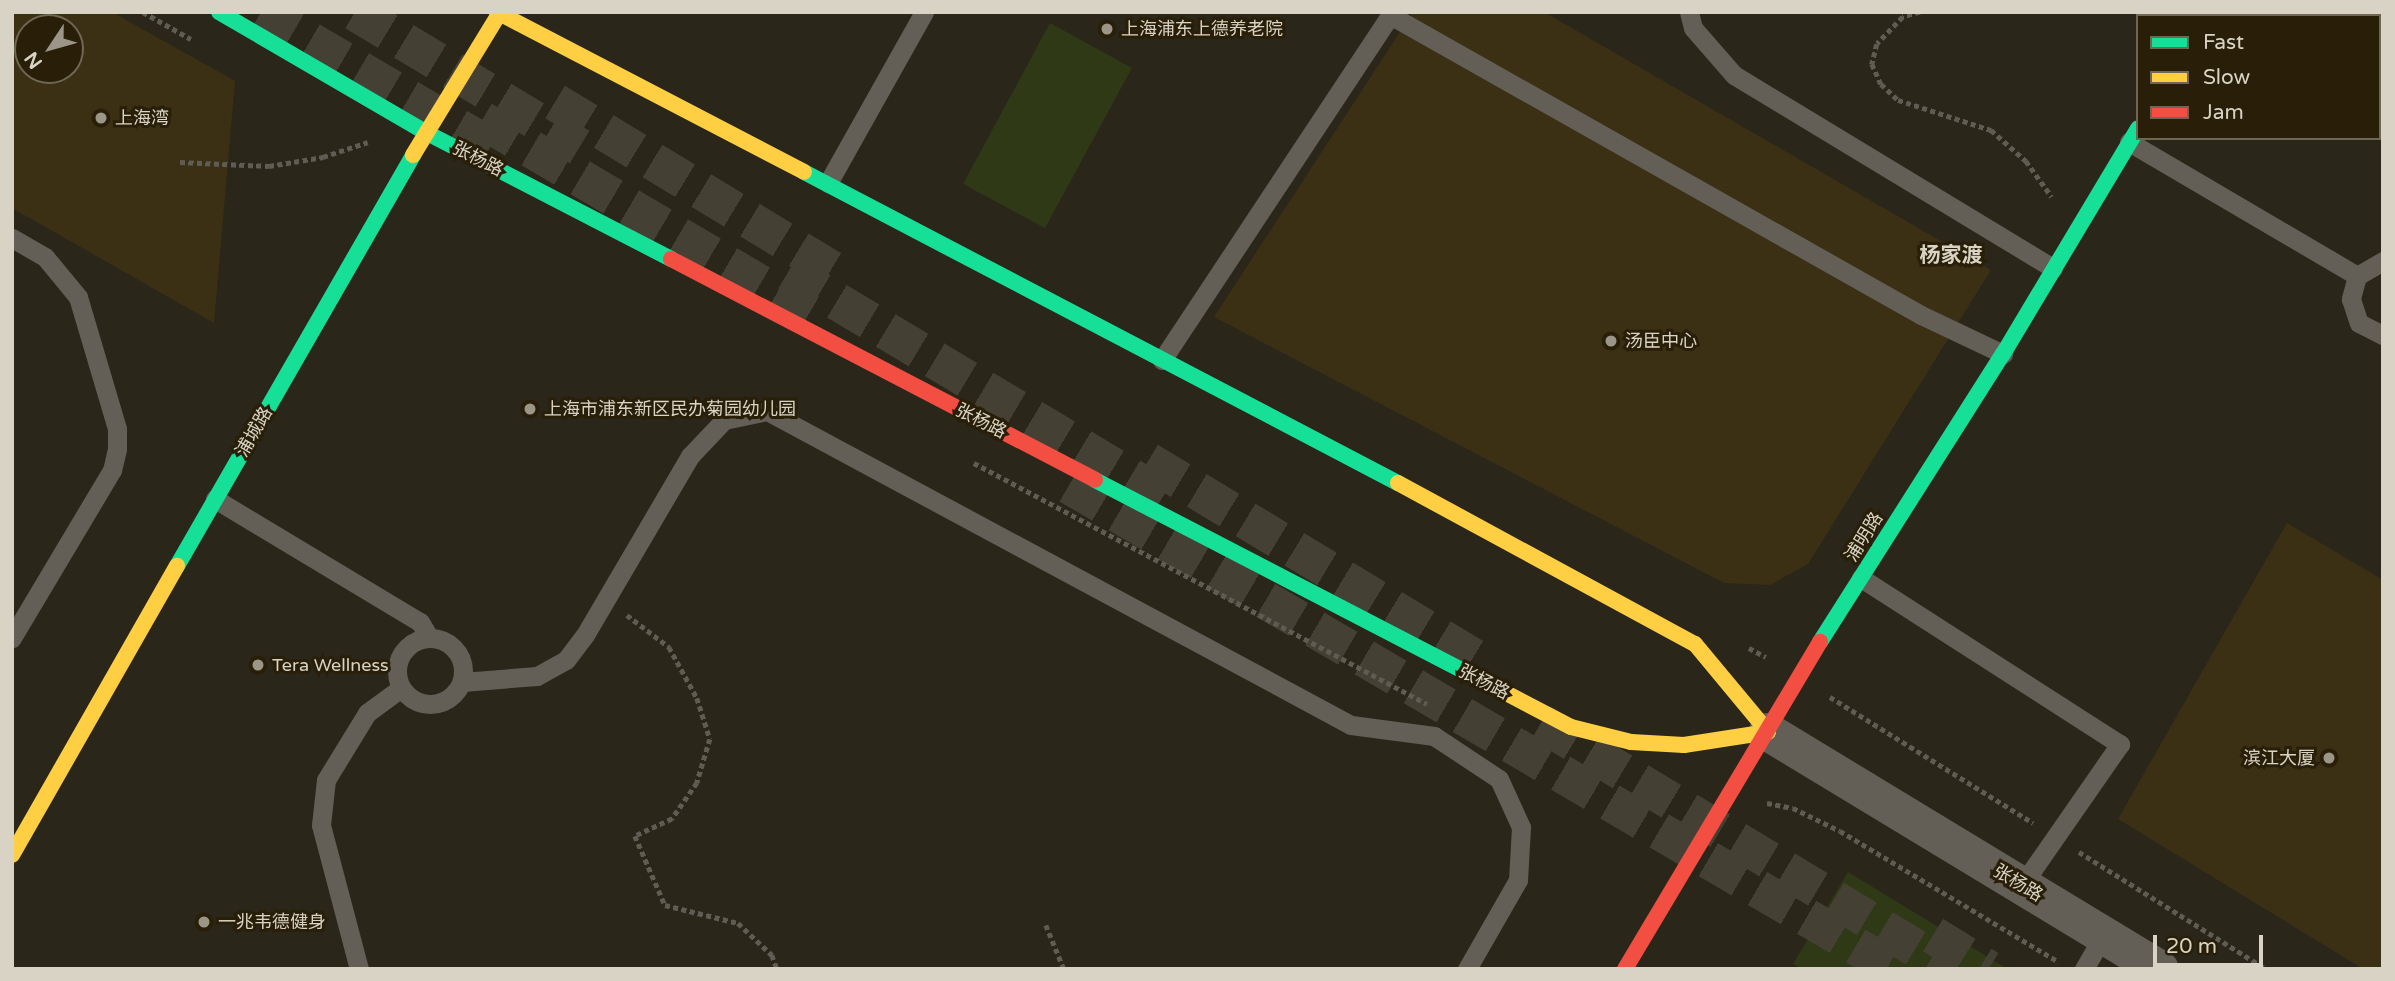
<!DOCTYPE html>
<html>
<head>
<meta charset="utf-8">
<style>
  body { margin:0 }
  #map { position:relative; width:2395px; height:981px; overflow:hidden; background:#2b261a; font-family:"Varela Round","Noto Sans SC",sans-serif }
  div>[style] { position:absolute }
  .built>* { inset:0; background:#3b3013 }
  .green>* { inset:0; background:#2f3916 }
  .secondary-tunnel>* { height:38px; margin-top:-19px; transform-origin:0; background:repeating-linear-gradient(90deg,#454034 0 38px,transparent 0 57px) }
  .path>* { height:4.5px; margin-top:-2.25px; transform-origin:0; background:repeating-linear-gradient(90deg,#605c54 0 5px,transparent 0 8.5px) }
  .lane>* { height:19px; margin:-9.5px; padding:0 9.5px; transform-origin:9.5px; border-radius:9.5px; background:#635f56 }
  .lane>.ring { margin:-9.5px; padding:0; box-sizing:content-box; background:none; border:19px solid #635f56; border-radius:50% }
  .street>* { height:38px; margin:-19px; padding:0 19px; transform-origin:19px; border-radius:19px; background:#635f56 }
  .fast>* { height:16px; margin:-8px; padding:0 8px; transform-origin:8px; border-radius:8px; background:#16e098 }
  .slow>* { height:16px; margin:-8px; padding:0 8px; transform-origin:8px; border-radius:8px; background:#ffcf43 }
  .jam>* { height:16px; margin:-8px; padding:0 8px; transform-origin:8px; border-radius:8px; background:#f24e42 }
  .dots>* { width:19px; height:19px; translate:-50% -50%; box-sizing:border-box; border:4px solid #291f08; border-radius:50% }
  span { translate:-50% -50%; white-space:nowrap; text-align:center; line-height:1.15; -webkit-text-stroke:6px #291f08; paint-order:stroke }
  .poi-label { font-size:18px; color:#d9d3c5 }
  .left { translate:0 -50%; text-align:left }
  .right { translate:-100% -50%; text-align:right }
  .street-label { font-size:18px; color:#d9d3c5 }
  .quarter-label { font-size:21px; color:#d9d3c5; font-weight:700 }
  .frame { position:absolute; inset:0; border:14px solid #d9d3c5; pointer-events:none }
  .legend { position:absolute; left:2136px; top:14px; width:245px; height:126px; box-sizing:border-box; background:#291f08; border:2px solid #6f6754; margin:0; padding:9px 12px; list-style:none; font-size:21px; color:#d9d3c5 }
  .legend li { display:flex; align-items:center; gap:14px; height:35px }
  .legend b { width:35px; border:2px solid #6f6754 }
  .north { position:absolute; left:14px; top:14px; width:70px; height:70px; box-sizing:border-box; background:#291f08; border:2px solid #6f6754; border-radius:50%; rotate:234deg; font-size:19px; font-weight:700; line-height:28px; text-align:center; color:#d9d3c5 }
  .north::after { content:''; display:block; margin:auto; width:24px; height:32px; background:#9c9689; clip-path:polygon(50% 0,100% 100%,50% 72%,0 100%) }
  .scale { position:absolute; left:2153px; top:935px; width:110px; height:32px; box-sizing:border-box; border:4px solid #d9d3c5; border-top:0; padding-left:9px; font-size:21px; line-height:24px; white-space:nowrap; color:#d9d3c5; -webkit-text-stroke:5px #291f08; paint-order:stroke }
</style>
</head>
<body>
<div id="map">
  <div class="built">
    <i style="clip-path:polygon(evenodd,12px 12px,112px 12px,235px 81px,214px 323px,12px 208px,12px 12px,28px 28px,70px 28px,70px 70px,28px 70px,28px 28px)"></i>
    <i style="clip-path:polygon(1413px 12px,1544px 12px,1991px 270px,1808px 564px,1770px 585px,1724px 583px,1214px 317px)"></i>
    <i style="clip-path:polygon(2287px 523px,2383px 580px,2383px 969px,2363px 969px,2118px 819px)"></i>
  </div>
  <div class="green">
    <i style="clip-path:polygon(1050px 23px,1132px 68px,1045px 228px,963px 184px)"></i>
    <i style="clip-path:polygon(1848px 872px,2006px 968px,2006px 969px,1802px 969px,1793px 964px)"></i>
  </div>
  <div class="secondary-tunnel">
    <i style="left:261px;top:12px;width:278px;rotate:30.4deg"></i>
    <i style="left:355px;top:12px;width:262px;rotate:31deg"></i>
    <i style="left:555px;top:102px;width:328px;rotate:31.2deg"></i>
    <i style="left:482px;top:120px;width:381px;rotate:30.5deg"></i>
    <i style="left:788px;top:272px;width:444px;rotate:30.9deg"></i>
    <i style="left:1148px;top:461px;width:395px;rotate:31.1deg"></i>
    <i style="left:1069px;top:485px;width:957px;rotate:30.37deg"></i>
    <i style="left:1541px;top:723px;width:478px;rotate:31deg"></i>
    <i style="left:1933px;top:935px;width:65px;rotate:31.7deg"></i>
  </div>
  <div class="path">
    <i style="left:143px;top:12px;width:55px;rotate:29.4deg"></i>
    <i style="left:1920px;top:12px;width:18px;rotate:164deg"></i>
    <i style="left:1903px;top:17px;width:37px;rotate:134deg"></i>
    <i style="left:1877px;top:44px;width:21px;rotate:104deg"></i>
    <i style="left:1872px;top:64px;width:22px;rotate:66deg"></i>
    <i style="left:1881px;top:84px;width:23px;rotate:43deg"></i>
    <i style="left:1898px;top:100px;width:98px;rotate:17.9deg"></i>
    <i style="left:1991px;top:130px;width:47px;rotate:41.5deg"></i>
    <i style="left:2026px;top:161px;width:44px;rotate:54.2deg"></i>
    <i style="left:180px;top:162px;width:89px;rotate:2.6deg"></i>
    <i style="left:269px;top:166px;width:55px;rotate:-9.5deg"></i>
    <i style="left:323px;top:157px;width:47px;rotate:-18.4deg"></i>
    <i style="left:974px;top:463px;width:513px;rotate:28.01deg"></i>
    <i style="left:627px;top:615px;width:53px;rotate:37.3deg"></i>
    <i style="left:669px;top:647px;width:58px;rotate:61.2deg"></i>
    <i style="left:697px;top:698px;width:43px;rotate:72.4deg"></i>
    <i style="left:710px;top:739px;width:46px;rotate:106.5deg"></i>
    <i style="left:697px;top:783px;width:44px;rotate:124.8deg"></i>
    <i style="left:672px;top:819px;width:41px;rotate:155.3deg"></i>
    <i style="left:635px;top:836px;width:75px;rotate:66.5deg"></i>
    <i style="left:665px;top:905px;width:75px;rotate:13.9deg"></i>
    <i style="left:738px;top:923px;width:47px;rotate:43.3deg"></i>
    <i style="left:772px;top:955px;width:15px;rotate:70deg"></i>
    <i style="left:1749px;top:648px;width:19px;rotate:28deg"></i>
    <i style="left:1830px;top:697px;width:239px;rotate:31.8deg"></i>
    <i style="left:1767px;top:803px;width:26px;rotate:11deg"></i>
    <i style="left:1793px;top:808px;width:52px;rotate:26.1deg"></i>
    <i style="left:1840px;top:831px;width:255px;rotate:30.9deg"></i>
    <i style="left:2079px;top:852px;width:221px;rotate:32deg"></i>
    <i style="left:1046px;top:925px;width:48px;rotate:67.8deg"></i>
  </div>
  <div class="lane">
    <i style="left:1689px;top:12px;width:16px;rotate:76deg"></i>
    <i style="left:1693px;top:28px;width:62px;rotate:48.9deg"></i>
    <i style="left:1734px;top:75px;width:373px;rotate:31.2deg"></i>
    <i style="left:2129px;top:142px;width:264px;rotate:30.4deg"></i>
    <i style="left:828px;top:183px;width:196px;rotate:-60.7deg"></i>
    <i style="left:12px;top:238px;width:38px;rotate:30deg"></i>
    <i style="left:45px;top:257px;width:52px;rotate:50.5deg"></i>
    <i style="left:78px;top:297px;width:138px;rotate:73.5deg"></i>
    <i style="left:117px;top:429px;width:20px;rotate:90deg"></i>
    <i style="left:117px;top:449px;width:22px;rotate:103deg"></i>
    <i style="left:112px;top:470px;width:196px;rotate:120.8deg"></i>
    <i style="left:2383px;top:261px;width:30px;rotate:150deg"></i>
    <i style="left:2357px;top:276px;width:24px;rotate:105deg"></i>
    <i style="left:2351px;top:299px;width:25px;rotate:72deg"></i>
    <i style="left:2359px;top:323px;width:27px;rotate:27deg"></i>
    <i style="left:1162px;top:360px;width:414px;rotate:-56.5deg"></i>
    <i style="left:1390px;top:15px;width:610px;rotate:29.47deg"></i>
    <i style="left:1921px;top:315px;width:91px;rotate:25.4deg"></i>
    <i style="left:215px;top:499px;width:239px;rotate:31deg"></i>
    <i style="left:420px;top:622px;width:17px;rotate:59deg"></i>
    <i style="left:1861px;top:578px;width:308px;rotate:32.7deg"></i>
    <i style="left:2120px;top:744px;width:172px;rotate:124.8deg"></i>
    <i class="ring" style="left:397px;top:638px;width:47px;height:47px"></i>
    <i style="left:462px;top:682px;width:75px;rotate:-4.6deg"></i>
    <i style="left:537px;top:676px;width:33px;rotate:-29deg"></i>
    <i style="left:566px;top:660px;width:31px;rotate:-53deg"></i>
    <i style="left:585px;top:635px;width:208px;rotate:-59.6deg"></i>
    <i style="left:690px;top:456px;width:50px;rotate:-46.6deg"></i>
    <i style="left:724px;top:420px;width:44px;rotate:-11.8deg"></i>
    <i style="left:767px;top:411px;width:663px;rotate:28.27deg"></i>
    <i style="left:1351px;top:725px;width:84px;rotate:7.5deg"></i>
    <i style="left:1434px;top:736px;width:78px;rotate:33.5deg"></i>
    <i style="left:1499px;top:779px;width:53px;rotate:65.4deg"></i>
    <i style="left:1521px;top:827px;width:53px;rotate:93.2deg"></i>
    <i style="left:1518px;top:880px;width:103px;rotate:119.8deg"></i>
    <i style="left:359px;top:969px;width:149px;rotate:-104.8deg"></i>
    <i style="left:321px;top:825px;width:45px;rotate:-83.7deg"></i>
    <i style="left:326px;top:780px;width:79px;rotate:-58.5deg"></i>
    <i style="left:367px;top:713px;width:42px;rotate:-36.3deg"></i>
    <i style="left:2084px;top:969px;width:39px;rotate:-60deg"></i>
  </div>
  <div class="street">
    <i style="left:1768px;top:732px;width:458px;rotate:31.2deg"></i>
  </div>
  <div class="fast">
    <i style="left:219px;top:12px;width:241px;rotate:30.2deg"></i>
    <i style="left:427px;top:133px;width:275px;rotate:27.3deg"></i>
    <i style="left:2207px;top:16px;width:4px;rotate:-63deg"></i>
    <i style="left:804px;top:172px;width:670px;rotate:27.64deg"></i>
    <i style="left:1095px;top:480px;width:463px;rotate:27.4deg"></i>
    <i style="left:177px;top:566px;width:474px;rotate:-60.1deg"></i>
    <i style="left:1820px;top:642px;width:341px;rotate:-57.6deg"></i>
    <i style="left:2003px;top:354px;width:263px;rotate:-59.1deg"></i>
  </div>
  <div class="slow">
    <i style="left:497px;top:12px;width:346px;rotate:27.5deg"></i>
    <i style="left:413px;top:155px;width:165px;rotate:-58.6deg"></i>
    <i style="left:1398px;top:483px;width:338px;rotate:28.5deg"></i>
    <i style="left:1695px;top:644px;width:114px;rotate:50.3deg"></i>
    <i style="left:1506px;top:693px;width:73px;rotate:27.6deg"></i>
    <i style="left:1571px;top:727px;width:62px;rotate:14deg"></i>
    <i style="left:1631px;top:742px;width:53px;rotate:3.2deg"></i>
    <i style="left:1684px;top:745px;width:85px;rotate:-8.8deg"></i>
    <i style="left:12px;top:855px;width:333px;rotate:-60.3deg"></i>
  </div>
  <div class="jam">
    <i style="left:671px;top:259px;width:478px;rotate:27.5deg"></i>
    <i style="left:1625px;top:969px;width:381px;rotate:-59.2deg"></i>
  </div>
  <div class="dots">
    <i style="left:1107px;top:29px;background:#9c9689"></i>
    <i style="left:101px;top:118px;background:#9c9689"></i>
    <i style="left:1611px;top:341px;background:#9c9689"></i>
    <i style="left:530px;top:409px;background:#9c9689"></i>
    <i style="left:258px;top:665px;background:#9c9689"></i>
    <i style="left:2329px;top:758px;background:#9c9689"></i>
    <i style="left:204px;top:922px;background:#9c9689"></i>
  </div>
  <div class="poi-label">
    <span class="left" style="left:1121px;top:29px">上海浦东上德养老院</span>
    <span class="left" style="left:115px;top:118px">上海湾</span>
    <span class="left" style="left:1625px;top:341px">汤臣中心</span>
    <span class="left" style="left:544px;top:409px">上海市浦东新区民办菊园幼儿园</span>
    <span class="left" style="left:272px;top:665px">Tera Wellness</span>
    <span class="right" style="left:2315px;top:758px">滨江大厦</span>
    <span class="left" style="left:218px;top:922px">一兆韦德健身</span>
  </div>
  <div class="street-label">
    <span style="left:478px;top:159px;rotate:27deg">张杨路</span>
    <span style="left:981px;top:421px;rotate:27deg">张杨路</span>
    <span style="left:254px;top:432px;rotate:-60deg">浦城路</span>
    <span style="left:1864px;top:537px;rotate:-58deg">浦明路</span>
    <span style="left:1484px;top:682px;rotate:27deg">张杨路</span>
    <span style="left:2018px;top:883px;rotate:31deg">张杨路</span>
  </div>
  <div class="quarter-label">
    <span style="left:1951px;top:256px">杨家渡</span>
  </div>
  <div class="frame"></div>
  <ul class="legend">
  <li><b style="height:9px;background:#16e098"></b>Fast</li>
  <li><b style="height:9px;background:#ffcf43"></b>Slow</li>
  <li><b style="height:9px;background:#f24e42"></b>Jam</li>
  </ul>
  <div class="north">N</div>
  <div class="scale">20 m</div>
</div>
</body>
</html>
